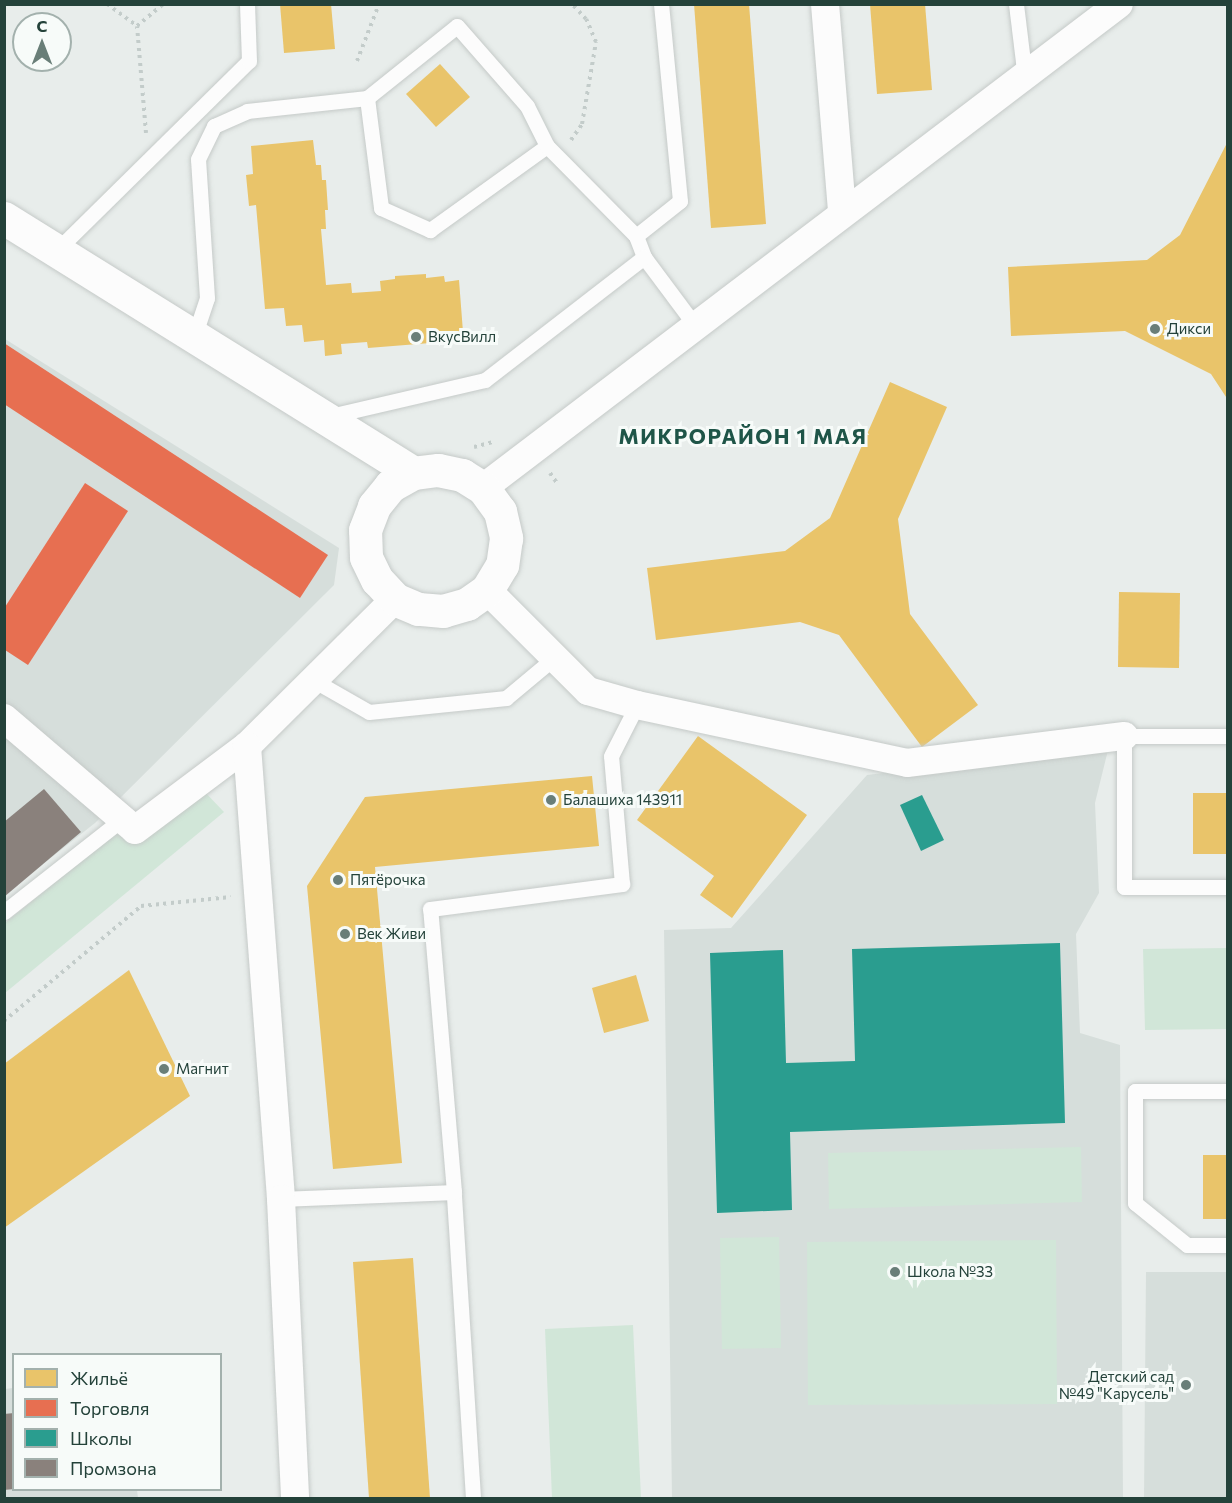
<!DOCTYPE html>
<html>
<head>
<meta charset="utf-8">
<style>
  body { margin:0 }
  #map { position:relative; width:1232px; height:1503px; overflow:hidden; background:#e8edeb; font-family:Commissioner,sans-serif }
  div>[style] { position:absolute }
  .built>* { inset:0; background:#d6dedb }
  .green>* { inset:0; background:#d1e6d8 }
  .homes>* { inset:0; background:#e9c46a }
  .shops>* { inset:0; background:#e76f51 }
  .schools>* { inset:0; background:#2a9d8f }
  .industry>* { inset:0; background:#8a817c }
  .path>* { height:4px; margin-top:-2px; transform-origin:0; background:repeating-linear-gradient(90deg,#c3ccca 0 3px,transparent 0 7.5px) }
  .roads { filter:drop-shadow(0 0 2px #c5cac8) drop-shadow(0 0 2px #c5cac8) }
  .lane>* { height:15px; margin:-7.5px; padding:0 7.5px; transform-origin:7.5px; border-radius:7.5px; background:#fcfcfc }
  .street>* { height:28px; margin:-14px; padding:0 14px; transform-origin:14px; border-radius:14px; background:#fcfcfc }
  .secondary>* { height:33px; margin:-16.5px; padding:0 16.5px; transform-origin:16.5px; border-radius:16.5px; background:#fcfcfc }
  .dots>* { width:16px; height:16px; translate:-50% -50%; box-sizing:border-box; border:3px solid #f7fbf9; border-radius:50% }
  span { translate:-50% -50%; white-space:nowrap; text-align:center; line-height:1.15; -webkit-text-stroke:6px #f7fbf9; paint-order:stroke }
  .poi-label { font-size:15px; color:#24423a }
  .left { translate:0 -50%; text-align:left }
  .right { translate:-100% -50%; text-align:right }
  .district-label { font-size:21px; color:#1f5548; font-weight:700; letter-spacing:1.5px }
  .frame { position:absolute; inset:0; border:6px solid #24423a; pointer-events:none }
  .legend { position:absolute; left:12px; top:1353px; width:210px; height:138px; box-sizing:border-box; background:#f7fbf9; border:2px solid #a3b1ad; margin:0; padding:8px 10px; list-style:none; font-size:18px; color:#24423a }
  .legend li { display:flex; align-items:center; gap:12px; height:30px }
  .legend b { width:30px; border:2px solid #a3b1ad }
  .north { position:absolute; left:12px; top:12px; width:60px; height:60px; box-sizing:border-box; background:#f7fbf9; border:2px solid #a3b1ad; border-radius:50%; rotate:0deg; font-size:16px; font-weight:700; line-height:24px; text-align:center; color:#24423a }
  .north::after { content:''; display:block; margin:auto; width:21px; height:27px; background:#697e78; clip-path:polygon(50% 0,100% 100%,50% 72%,0 100%) }
</style>
</head>
<body>
<div id="map">
  <div class="built">
    <i style="clip-path:polygon(5px 339px,339px 548px,334px 585px,95px 823px,5px 894px)"></i>
    <i style="clip-path:polygon(1109px 746px,1095px 803px,1099px 893px,1076px 934px,1080px 1033px,1120px 1045px,1123px 1498px,672px 1498px,664px 930px,731px 928px,867px 775px)"></i>
    <i style="clip-path:polygon(1146px 1272px,1227px 1272px,1227px 1498px,1144px 1498px)"></i>
    <i style="clip-path:polygon(13px 1388px,14px 1490px,137px 1490px,138px 1498px,5px 1498px,5px 1389px)"></i>
  </div>
  <div class="green">
    <i style="clip-path:polygon(202px 789px,224px 812px,5px 993px,5px 923px,120px 830px)"></i>
    <i style="clip-path:polygon(1227px 948px,1227px 1029px,1145px 1030px,1143px 949px)"></i>
    <i style="clip-path:polygon(1081px 1147px,1082px 1202px,829px 1209px,828px 1153px)"></i>
    <i style="clip-path:polygon(779px 1237px,781px 1348px,722px 1349px,720px 1238px)"></i>
    <i style="clip-path:polygon(1056px 1240px,1057px 1404px,808px 1405px,807px 1242px)"></i>
    <i style="clip-path:polygon(633px 1325px,641px 1498px,552px 1498px,545px 1329px)"></i>
  </div>
  <div class="homes">
    <i style="clip-path:polygon(280px 4px,331px 4px,335px 49px,284px 53px)"></i>
    <i style="clip-path:polygon(694px 4px,749px 4px,766px 224px,711px 228px)"></i>
    <i style="clip-path:polygon(870px 4px,925px 4px,932px 90px,877px 94px)"></i>
    <i style="clip-path:polygon(440px 64px,470px 97px,436px 127px,406px 94px)"></i>
    <i style="clip-path:polygon(313px 140px,316px 165px,321px 165px,322px 180px,326px 180px,328px 210px,325px 210px,326px 229px,321px 229px,326px 285px,351px 283px,352px 293px,381px 291px,380px 281px,395px 279px,395px 276px,426px 274px,426px 278px,444px 276px,445px 282px,459px 280px,463px 332px,442px 333px,443px 342px,368px 348px,367px 342px,341px 344px,342px 354px,325px 356px,324px 340px,304px 342px,302px 325px,286px 326px,284px 308px,265px 309px,256px 205px,249px 206px,246px 175px,253px 174px,251px 146px)"></i>
    <i style="clip-path:polygon(1228px 141px,1228px 400px,1211px 374px,1125px 331px,1011px 336px,1008px 267px,1147px 260px,1180px 235px)"></i>
    <i style="clip-path:polygon(890px 382px,947px 407px,898px 519px,910px 614px,978px 705px,922px 747px,839px 635px,800px 622px,656px 640px,647px 568px,785px 551px,830px 518px)"></i>
    <i style="clip-path:polygon(1119px 592px,1180px 593px,1179px 668px,1118px 667px)"></i>
    <i style="clip-path:polygon(698px 736px,807px 815px,732px 918px,700px 895px,714px 876px,637px 820px)"></i>
    <i style="clip-path:polygon(592px 776px,599px 846px,375px 867px,402px 1163px,333px 1169px,307px 886px,365px 797px)"></i>
    <i style="clip-path:polygon(1193px 793px,1228px 793px,1228px 854px,1193px 854px)"></i>
    <i style="clip-path:polygon(129px 970px,190px 1096px,4px 1228px,4px 1064px)"></i>
    <i style="clip-path:polygon(636px 975px,649px 1021px,604px 1033px,592px 988px)"></i>
    <i style="clip-path:polygon(1203px 1155px,1228px 1155px,1228px 1219px,1203px 1219px)"></i>
    <i style="clip-path:polygon(413px 1258px,430px 1498px,369px 1498px,353px 1262px)"></i>
  </div>
  <div class="shops">
    <i style="clip-path:polygon(4px 343px,328px 555px,300px 598px,4px 404px)"></i>
    <i style="clip-path:polygon(85px 483px,128px 511px,28px 665px,5px 650px,5px 607px)"></i>
  </div>
  <div class="schools">
    <i style="clip-path:polygon(922px 795px,944px 840px,921px 851px,900px 805px)"></i>
    <i style="clip-path:polygon(1060px 943px,1065px 1123px,790px 1132px,792px 1210px,717px 1213px,710px 953px,783px 950px,786px 1063px,855px 1061px,852px 949px)"></i>
  </div>
  <div class="industry">
    <i style="clip-path:polygon(44px 789px,81px 832px,4px 897px,4px 822px)"></i>
    <i style="clip-path:polygon(14px 1413px,14px 1489px,4px 1490px,4px 1414px)"></i>
  </div>
  <div class="path">
    <i style="left:107px;top:4px;width:37px;rotate:36deg"></i>
    <i style="left:357px;top:61px;width:61px;rotate:-68.9deg"></i>
    <i style="left:146px;top:133px;width:107px;rotate:-94.8deg"></i>
    <i style="left:137px;top:26px;width:34px;rotate:-40deg"></i>
    <i style="left:571px;top:140px;width:19px;rotate:-55deg"></i>
    <i style="left:582px;top:124px;width:83px;rotate:-80.3deg"></i>
    <i style="left:596px;top:42px;width:25px;rotate:-113deg"></i>
    <i style="left:586px;top:19px;width:21px;rotate:-133deg"></i>
    <i style="left:474px;top:447px;width:20px;rotate:-15deg"></i>
    <i style="left:550px;top:473px;width:12px;rotate:55deg"></i>
    <i style="left:4px;top:1021px;width:179px;rotate:-40deg"></i>
    <i style="left:141px;top:906px;width:90px;rotate:-5.7deg"></i>
  </div>
  <div class="roads">
    <div class="lane">
      <i style="left:1016px;top:4px;width:75px;rotate:83.1deg"></i>
      <i style="left:367px;top:98px;width:111px;rotate:82.7deg"></i>
      <i style="left:381px;top:208px;width:54px;rotate:24.2deg"></i>
      <i style="left:430px;top:230px;width:144px;rotate:-35.7deg"></i>
      <i style="left:636px;top:236px;width:56px;rotate:-38.5deg"></i>
      <i style="left:680px;top:201px;width:198px;rotate:-95.5deg"></i>
      <i style="left:55px;top:252px;width:272px;rotate:-44.6deg"></i>
      <i style="left:249px;top:61px;width:57px;rotate:-92deg"></i>
      <i style="left:194px;top:337px;width:41px;rotate:-71.6deg"></i>
      <i style="left:207px;top:298px;width:139px;rotate:-93.7deg"></i>
      <i style="left:198px;top:159px;width:37px;rotate:-64deg"></i>
      <i style="left:214px;top:126px;width:36px;rotate:-24deg"></i>
      <i style="left:247px;top:111px;width:121px;rotate:-6.2deg"></i>
      <i style="left:367px;top:98px;width:115px;rotate:-38.7deg"></i>
      <i style="left:457px;top:26px;width:106px;rotate:48.8deg"></i>
      <i style="left:527px;top:106px;width:45px;rotate:63.4deg"></i>
      <i style="left:547px;top:146px;width:127px;rotate:45.3deg"></i>
      <i style="left:636px;top:236px;width:22px;rotate:69deg"></i>
      <i style="left:644px;top:257px;width:89px;rotate:53.3deg"></i>
      <i style="left:330px;top:416px;width:159px;rotate:-13.1deg"></i>
      <i style="left:485px;top:380px;width:201px;rotate:-37.7deg"></i>
      <i style="left:313px;top:680px;width:64px;rotate:29.7deg"></i>
      <i style="left:369px;top:712px;width:138px;rotate:-5.8deg"></i>
      <i style="left:506px;top:698px;width:62px;rotate:-39.8deg"></i>
      <i style="left:1228px;top:736px;width:104px;rotate:180deg"></i>
      <i style="left:1124px;top:736px;width:151px;rotate:90deg"></i>
      <i style="left:1124px;top:887px;width:104px"></i>
      <i style="left:4px;top:912px;width:150px;rotate:-38.2deg"></i>
      <i style="left:1228px;top:1091px;width:93px;rotate:180deg"></i>
      <i style="left:1135px;top:1091px;width:112px;rotate:90deg"></i>
      <i style="left:1135px;top:1203px;width:67px;rotate:38.9deg"></i>
      <i style="left:1187px;top:1245px;width:41px"></i>
      <i style="left:281px;top:1199px;width:173px;rotate:-2.3deg"></i>
      <i style="left:473px;top:1498px;width:307px;rotate:-93.6deg"></i>
      <i style="left:454px;top:1192px;width:284px;rotate:-94.8deg"></i>
      <i style="left:430px;top:909px;width:194px;rotate:-7.4deg"></i>
      <i style="left:622px;top:884px;width:128px;rotate:-94.9deg"></i>
      <i style="left:611px;top:756px;width:57px;rotate:-63deg"></i>
    </div>
    <div class="street">
      <i style="left:825px;top:4px;width:209px;rotate:85.3deg"></i>
      <i style="left:483px;top:488px;width:799px;rotate:-37.27deg"></i>
      <i style="left:487px;top:590px;width:143px;rotate:45deg"></i>
      <i style="left:588px;top:691px;width:51px;rotate:15.9deg"></i>
      <i style="left:637px;top:705px;width:276px;rotate:12.1deg"></i>
      <i style="left:907px;top:763px;width:219px;rotate:-7.1deg"></i>
      <i style="left:4px;top:718px;width:172px;rotate:40.5deg"></i>
      <i style="left:135px;top:830px;width:140px;rotate:-36.9deg"></i>
      <i style="left:247px;top:746px;width:209px;rotate:-44.8deg"></i>
      <i style="left:247px;top:746px;width:454px;rotate:85.7deg"></i>
      <i style="left:281px;top:1199px;width:299px;rotate:87.3deg"></i>
    </div>
    <div class="secondary">
      <i style="left:4px;top:218px;width:482px;rotate:31.9deg"></i>
      <i style="left:413px;top:473px;width:25px;rotate:-7deg"></i>
      <i style="left:438px;top:470px;width:25px;rotate:12deg"></i>
      <i style="left:462px;top:475px;width:25px;rotate:32deg"></i>
      <i style="left:483px;top:488px;width:29px;rotate:54deg"></i>
      <i style="left:500px;top:511px;width:28px;rotate:77deg"></i>
      <i style="left:506px;top:538px;width:27px;rotate:98deg"></i>
      <i style="left:502px;top:565px;width:29px;rotate:121deg"></i>
      <i style="left:487px;top:590px;width:24px;rotate:145deg"></i>
      <i style="left:467px;top:604px;width:25px;rotate:164deg"></i>
      <i style="left:443px;top:611px;width:25px;rotate:-175deg"></i>
      <i style="left:418px;top:609px;width:25px;rotate:-157deg"></i>
      <i style="left:395px;top:599px;width:26px;rotate:-133deg"></i>
      <i style="left:377px;top:580px;width:25px;rotate:-116deg"></i>
      <i style="left:366px;top:557px;width:27px;rotate:-92deg"></i>
      <i style="left:365px;top:530px;width:26px;rotate:-69deg"></i>
      <i style="left:374px;top:506px;width:26px;rotate:-51deg"></i>
      <i style="left:390px;top:486px;width:26px;rotate:-29deg"></i>
    </div>
  </div>
  <div class="dots">
    <i style="left:1155px;top:329px;background:#697e78"></i>
    <i style="left:416px;top:337px;background:#697e78"></i>
    <i style="left:551px;top:800px;background:#697e78"></i>
    <i style="left:338px;top:880px;background:#697e78"></i>
    <i style="left:345px;top:934px;background:#697e78"></i>
    <i style="left:164px;top:1069px;background:#697e78"></i>
    <i style="left:895px;top:1272px;background:#697e78"></i>
    <i style="left:1186px;top:1385px;background:#697e78"></i>
  </div>
  <div class="poi-label">
    <span class="left" style="left:1167px;top:329px">Дикси</span>
    <span class="left" style="left:428px;top:337px">ВкусВилл</span>
    <span class="left" style="left:563px;top:800px">Балашиха 143911</span>
    <span class="left" style="left:350px;top:880px">Пятёрочка</span>
    <span class="left" style="left:357px;top:934px">Век Живи</span>
    <span class="left" style="left:176px;top:1069px">Магнит</span>
    <span class="left" style="left:907px;top:1272px">Школа №33</span>
    <span class="right" style="left:1174px;top:1385px">Детский сад<br>№49 "Карусель"</span>
  </div>
  <div class="district-label">
    <span style="left:743px;top:436px">МИКРОРАЙОН 1 МАЯ</span>
  </div>
  <div class="frame"></div>
  <ul class="legend">
  <li><b style="height:16px;background:#e9c46a"></b>Жильё</li>
  <li><b style="height:16px;background:#e76f51"></b>Торговля</li>
  <li><b style="height:16px;background:#2a9d8f"></b>Школы</li>
  <li><b style="height:16px;background:#8a817c"></b>Промзона</li>
  </ul>
  <div class="north">С</div>
</div>
</body>
</html>
